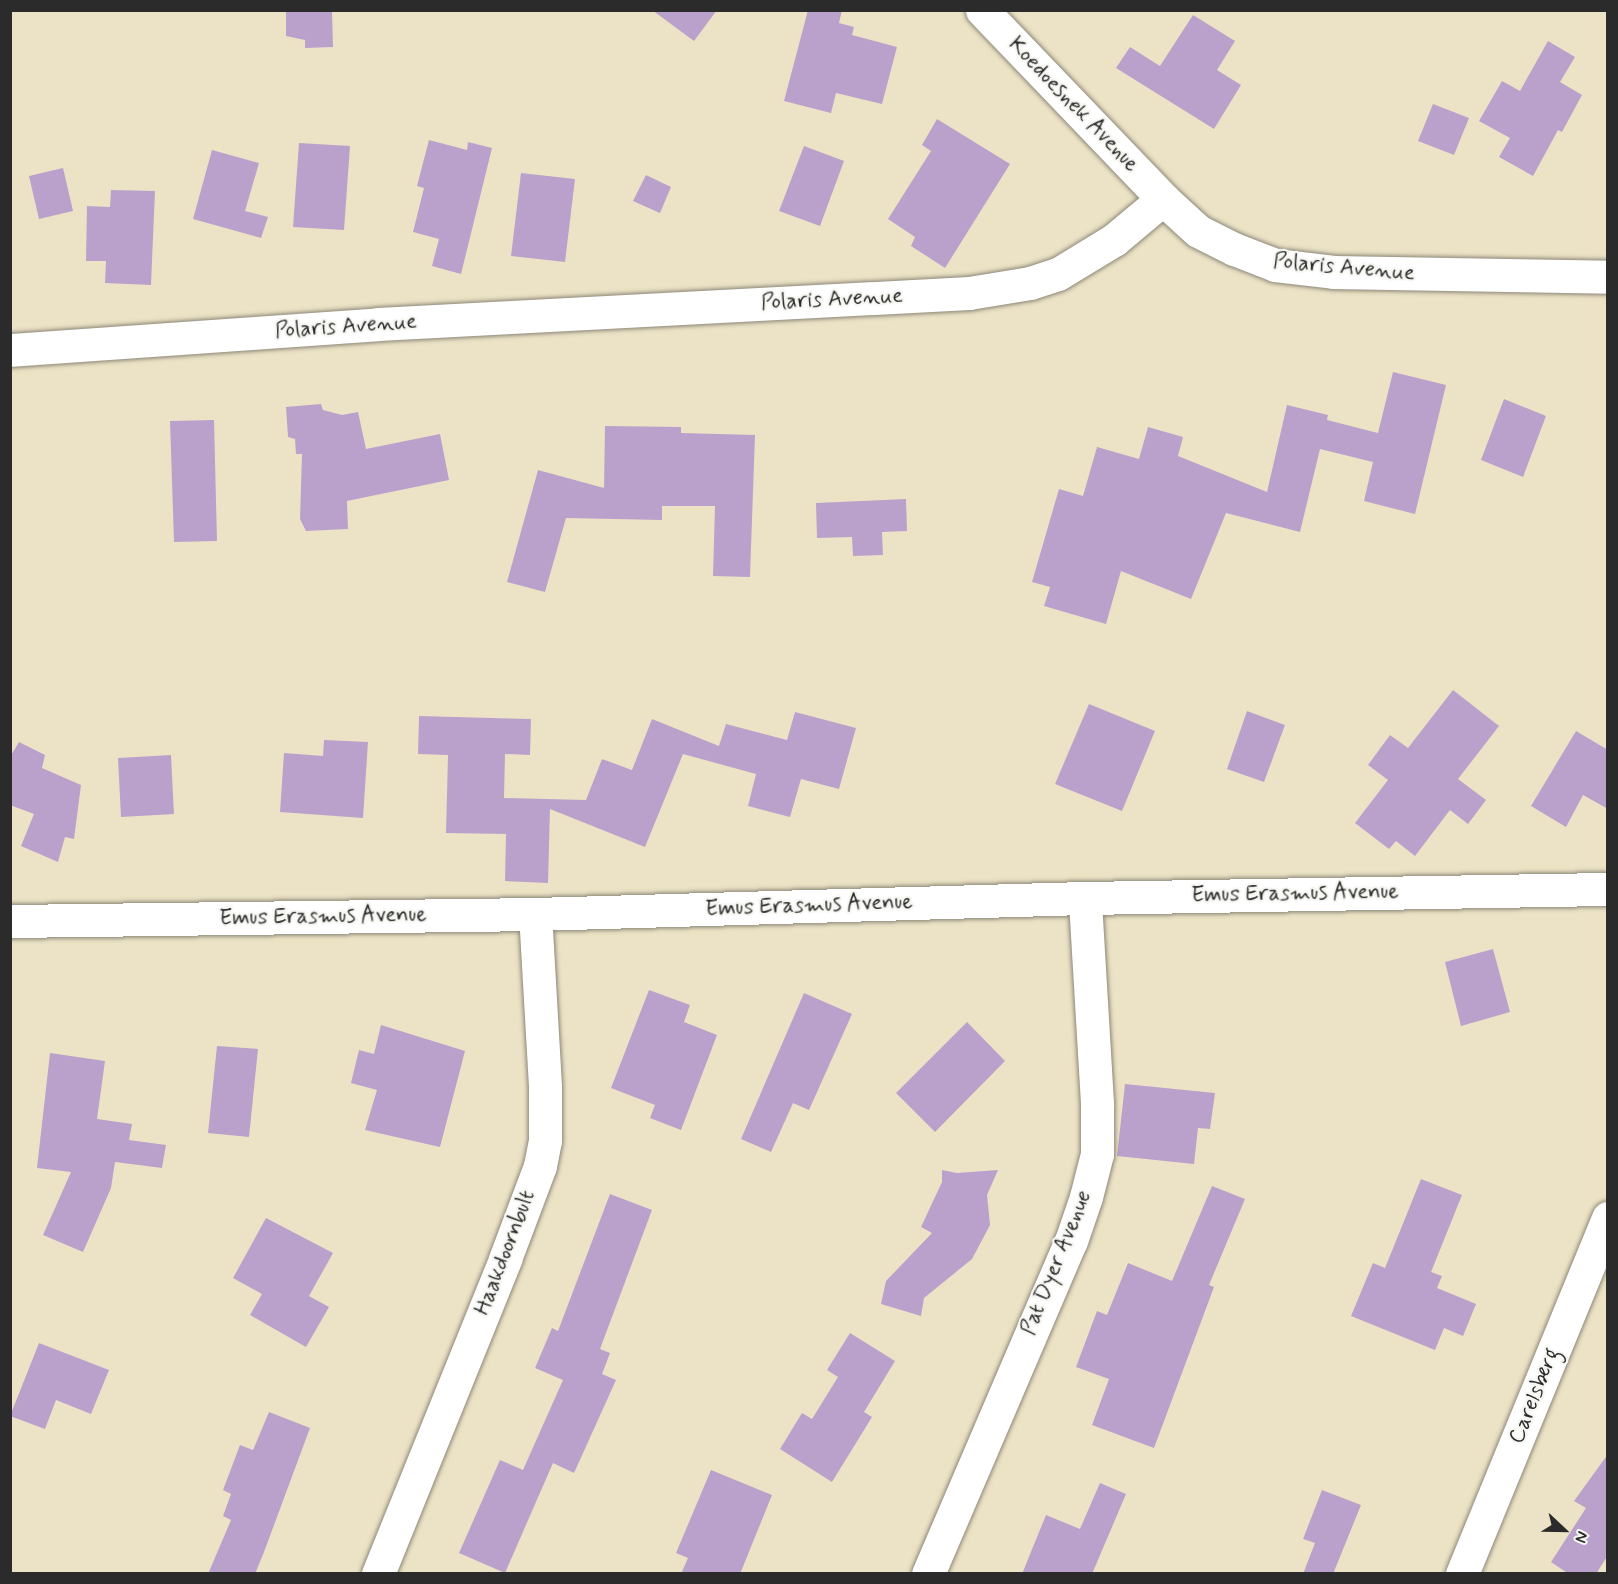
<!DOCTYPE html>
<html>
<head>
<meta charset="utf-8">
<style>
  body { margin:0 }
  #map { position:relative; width:1618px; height:1584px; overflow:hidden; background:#ece3c6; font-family:Mynerve,sans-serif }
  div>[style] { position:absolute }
  .building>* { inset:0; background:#baa1cb }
  .roads { filter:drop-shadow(0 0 2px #8c8778) drop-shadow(0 0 2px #8c8778) }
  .minor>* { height:33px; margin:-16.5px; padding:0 16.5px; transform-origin:16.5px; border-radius:16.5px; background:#fff }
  span { translate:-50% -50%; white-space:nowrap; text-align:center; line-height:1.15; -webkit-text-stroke:4.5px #f6f6f2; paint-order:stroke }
  .street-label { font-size:22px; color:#2b2b2b }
  .frame { position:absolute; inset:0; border:12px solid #2b2b2b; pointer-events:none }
  .north { position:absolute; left:1534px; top:1500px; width:60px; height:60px; -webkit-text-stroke:4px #f6f6f2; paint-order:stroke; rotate:112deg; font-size:16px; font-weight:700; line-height:24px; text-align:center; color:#2b2b2b }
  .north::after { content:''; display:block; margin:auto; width:21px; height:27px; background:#2b2b2b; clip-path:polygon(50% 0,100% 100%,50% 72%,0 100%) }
</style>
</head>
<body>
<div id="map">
  <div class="building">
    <i style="clip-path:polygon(286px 10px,332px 10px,333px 47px,305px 48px,305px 40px,286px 36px)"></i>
    <i style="clip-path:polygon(652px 10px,717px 10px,694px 41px)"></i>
    <i style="clip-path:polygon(808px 10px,842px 10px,839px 23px,854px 27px,852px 35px,897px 47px,882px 104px,836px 93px,831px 113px,784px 101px)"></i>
    <i style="clip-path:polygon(1193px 15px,1235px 41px,1217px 70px,1241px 85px,1214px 129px,1116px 68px,1130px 47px,1160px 66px)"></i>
    <i style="clip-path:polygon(1548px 41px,1575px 57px,1560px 82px,1582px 95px,1562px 132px,1558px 130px,1533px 176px,1499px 157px,1510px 138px,1479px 121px,1502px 81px,1520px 91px)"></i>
    <i style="clip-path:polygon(1433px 104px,1469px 118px,1454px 155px,1418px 141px)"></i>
    <i style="clip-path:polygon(937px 119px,1010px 164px,945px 268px,911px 246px,915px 237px,888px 219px,931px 151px,922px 145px)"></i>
    <i style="clip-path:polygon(429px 140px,467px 150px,468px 142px,492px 148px,461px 274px,432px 266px,439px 239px,413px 232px,424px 188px,417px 186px)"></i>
    <i style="clip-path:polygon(299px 143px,350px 146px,344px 230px,293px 227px)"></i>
    <i style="clip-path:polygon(804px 146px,844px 161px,820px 226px,779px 211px)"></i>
    <i style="clip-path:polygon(212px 150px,259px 163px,245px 211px,268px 217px,261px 238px,193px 219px)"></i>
    <i style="clip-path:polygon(63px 168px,73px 211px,39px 219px,29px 176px)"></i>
    <i style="clip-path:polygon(521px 173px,575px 179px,565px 262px,511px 256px)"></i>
    <i style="clip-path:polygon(646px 175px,671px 187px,660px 213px,633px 201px)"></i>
    <i style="clip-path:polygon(111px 190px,155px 191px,151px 285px,105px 283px,106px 261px,86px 261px,87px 206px,110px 207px)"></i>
    <i style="clip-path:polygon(1393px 372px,1446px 385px,1415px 514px,1364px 501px,1373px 462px,1320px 449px,1300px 532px,1226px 513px,1191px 599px,1121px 571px,1106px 624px,1044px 606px,1050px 587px,1032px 582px,1059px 489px,1083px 496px,1097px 447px,1139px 459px,1148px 427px,1183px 437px,1178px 456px,1267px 492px,1287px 405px,1328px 415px,1327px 420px,1378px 433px)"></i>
    <i style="clip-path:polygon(1504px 399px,1546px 416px,1523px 477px,1481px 460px)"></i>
    <i style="clip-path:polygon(321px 404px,323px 410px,342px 415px,358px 412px,366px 449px,440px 434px,449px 480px,347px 501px,348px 529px,306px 531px,300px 519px,302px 454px,296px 454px,295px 439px,288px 437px,286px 407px)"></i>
    <i style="clip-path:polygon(214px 420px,217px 541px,174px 542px,170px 421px)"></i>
    <i style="clip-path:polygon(605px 426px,681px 427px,681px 433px,755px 435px,750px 577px,713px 576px,715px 506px,662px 506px,662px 520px,566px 518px,545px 592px,507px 582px,538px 470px,604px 488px)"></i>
    <i style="clip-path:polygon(906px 499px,907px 531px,882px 532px,883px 555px,853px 556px,852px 537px,817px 538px,816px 503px)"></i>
    <i style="clip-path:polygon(1453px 690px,1499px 726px,1458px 779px,1486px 800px,1468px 824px,1450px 810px,1415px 856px,1396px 841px,1389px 849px,1355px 823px,1388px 780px,1368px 765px,1390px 735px,1408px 748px)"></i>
    <i style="clip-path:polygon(1089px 704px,1155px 731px,1122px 811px,1055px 784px)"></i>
    <i style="clip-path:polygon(1247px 711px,1285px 725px,1264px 782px,1227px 769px)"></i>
    <i style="clip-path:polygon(795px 712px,856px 728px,839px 789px,801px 779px,790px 817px,748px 806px,756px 774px,683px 754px,645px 847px,550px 809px,548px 883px,505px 881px,506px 834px,446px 833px,448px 755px,418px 754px,419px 716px,531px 719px,530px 755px,505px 754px,504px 798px,586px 800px,602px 759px,632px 770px,652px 719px,719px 746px,726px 724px,787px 740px)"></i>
    <i style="clip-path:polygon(1576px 731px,1608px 750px,1608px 809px,1583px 795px,1566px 827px,1531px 806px)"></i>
    <i style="clip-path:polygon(324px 740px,368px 742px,363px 818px,280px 812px,284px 753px,323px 756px)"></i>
    <i style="clip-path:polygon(19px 742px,45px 755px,42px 768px,81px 785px,74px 839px,65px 837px,58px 862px,21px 846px,34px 814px,10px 805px,10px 757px)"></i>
    <i style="clip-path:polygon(171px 755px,174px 814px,121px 817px,118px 758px)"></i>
    <i style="clip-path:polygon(1493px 949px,1510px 1012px,1461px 1026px,1445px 962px)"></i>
    <i style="clip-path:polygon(649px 990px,690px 1005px,684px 1022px,717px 1035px,681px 1130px,650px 1118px,655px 1105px,611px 1088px)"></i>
    <i style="clip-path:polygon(804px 993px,852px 1014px,809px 1110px,793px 1103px,771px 1152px,741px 1139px)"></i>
    <i style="clip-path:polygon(967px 1022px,1005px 1061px,935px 1132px,896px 1093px)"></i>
    <i style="clip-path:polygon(381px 1025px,465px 1051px,440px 1147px,365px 1130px,377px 1090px,351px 1083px,359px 1050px,374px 1054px)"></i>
    <i style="clip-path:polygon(217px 1046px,258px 1049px,249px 1137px,208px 1133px)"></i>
    <i style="clip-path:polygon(50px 1053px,105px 1061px,97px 1119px,132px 1124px,129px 1140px,166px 1145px,162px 1168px,115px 1162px,111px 1188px,83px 1252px,43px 1235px,71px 1172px,37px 1168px)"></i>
    <i style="clip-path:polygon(1125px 1084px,1215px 1093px,1210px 1129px,1198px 1128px,1194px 1164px,1117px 1156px)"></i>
    <i style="clip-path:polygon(942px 1170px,957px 1173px,998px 1170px,987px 1195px,990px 1225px,972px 1259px,924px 1298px,921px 1316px,881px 1304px,886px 1281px,932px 1233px,921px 1227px,942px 1182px)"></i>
    <i style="clip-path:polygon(1421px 1179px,1462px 1195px,1431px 1272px,1442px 1276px,1437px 1288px,1476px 1304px,1463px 1336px,1444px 1328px,1435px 1350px,1351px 1316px,1373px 1263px,1385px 1268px)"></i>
    <i style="clip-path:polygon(1212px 1186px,1245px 1199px,1209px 1285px,1214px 1287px,1154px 1448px,1092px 1425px,1109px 1379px,1076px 1367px,1097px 1311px,1107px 1315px,1128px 1263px,1172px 1281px)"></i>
    <i style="clip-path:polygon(610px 1194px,652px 1210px,600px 1349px,610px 1353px,602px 1374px,616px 1380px,574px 1473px,553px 1463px,505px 1573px,459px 1553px,500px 1460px,523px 1470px,563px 1380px,535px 1368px,552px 1328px,558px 1331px)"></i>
    <i style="clip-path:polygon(266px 1218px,333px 1253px,309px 1296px,329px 1307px,306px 1347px,250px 1315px,262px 1294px,233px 1278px)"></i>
    <i style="clip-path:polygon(850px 1333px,895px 1361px,864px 1412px,872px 1417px,832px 1482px,780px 1449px,802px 1413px,812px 1419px,838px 1377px,827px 1370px)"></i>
    <i style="clip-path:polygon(39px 1343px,109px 1370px,91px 1414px,56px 1400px,45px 1429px,10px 1416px)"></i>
    <i style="clip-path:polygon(269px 1412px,310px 1428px,264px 1552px,255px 1574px,208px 1574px,231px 1520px,223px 1516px,231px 1494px,223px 1490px,240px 1445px,253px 1450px)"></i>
    <i style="clip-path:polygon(1608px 1454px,1608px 1555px,1596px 1574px,1569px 1574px,1551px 1562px,1586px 1508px,1574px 1501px)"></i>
    <i style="clip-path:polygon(711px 1470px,772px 1495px,740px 1574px,681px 1574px,688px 1558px,676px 1553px)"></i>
    <i style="clip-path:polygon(1100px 1483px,1126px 1494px,1092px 1574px,1022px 1574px,1046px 1515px,1080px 1529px)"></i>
    <i style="clip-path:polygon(1322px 1490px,1361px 1505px,1333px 1574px,1303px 1574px,1315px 1543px,1303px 1539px)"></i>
  </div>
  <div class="roads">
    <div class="minor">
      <i style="left:982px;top:10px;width:262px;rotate:46.2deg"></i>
      <i style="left:1163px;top:199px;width:47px;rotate:42.4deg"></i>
      <i style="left:1198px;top:231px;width:40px;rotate:26.6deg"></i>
      <i style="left:1234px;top:249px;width:44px;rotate:21.3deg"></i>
      <i style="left:1275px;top:265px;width:59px;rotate:6.8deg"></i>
      <i style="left:1334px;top:272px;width:274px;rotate:1deg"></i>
      <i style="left:10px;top:350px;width:369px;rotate:-4deg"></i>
      <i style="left:378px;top:324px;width:592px;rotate:-3deg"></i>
      <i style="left:969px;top:293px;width:62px;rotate:-9.3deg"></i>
      <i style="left:1030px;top:283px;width:29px;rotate:-18deg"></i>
      <i style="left:1058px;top:274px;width:66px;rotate:-31.3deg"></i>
      <i style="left:1114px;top:240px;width:64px;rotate:-39.9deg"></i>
      <i style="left:10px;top:921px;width:525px;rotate:-0.76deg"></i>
      <i style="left:535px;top:914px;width:550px;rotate:-1.67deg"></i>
      <i style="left:1085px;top:898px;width:523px;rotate:-0.99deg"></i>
      <i style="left:378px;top:1574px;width:340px;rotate:-68deg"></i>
      <i style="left:505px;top:1259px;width:99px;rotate:-69.4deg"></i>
      <i style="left:540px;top:1166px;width:25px;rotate:-79deg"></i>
      <i style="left:545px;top:1141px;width:55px;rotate:-90deg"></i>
      <i style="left:545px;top:1086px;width:172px;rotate:-93.3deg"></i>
      <i style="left:928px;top:1574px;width:362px;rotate:-66.8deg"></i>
      <i style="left:1071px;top:1241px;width:46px;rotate:-71.2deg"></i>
      <i style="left:1086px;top:1197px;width:44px;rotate:-75.7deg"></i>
      <i style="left:1097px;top:1154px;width:51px;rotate:-90deg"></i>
      <i style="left:1097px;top:1103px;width:205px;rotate:-93.4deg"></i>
      <i style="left:1462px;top:1574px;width:385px;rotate:-67.7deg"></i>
    </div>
  </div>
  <div class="street-label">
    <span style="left:1073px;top:105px;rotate:46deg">Koedoesnek Avenue</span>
    <span style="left:1344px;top:268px;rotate:5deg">Polaris Avenue</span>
    <span style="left:832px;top:300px;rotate:-3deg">Polaris Avenue</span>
    <span style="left:346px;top:327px;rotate:-4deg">Polaris Avenue</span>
    <span style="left:1295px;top:894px;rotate:-1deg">Emus Erasmus Avenue</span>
    <span style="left:809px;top:906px;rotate:-2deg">Emus Erasmus Avenue</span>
    <span style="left:323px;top:917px;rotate:-1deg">Emus Erasmus Avenue</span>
    <span style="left:506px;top:1253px;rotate:-69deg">Haakdoornbult</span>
    <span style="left:1057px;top:1263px;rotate:-68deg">Pat Dyer Avenue</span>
    <span style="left:1535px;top:1396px;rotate:-68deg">Carelsberg</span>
  </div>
  <div class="frame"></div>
  <div class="north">N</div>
</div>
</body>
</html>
